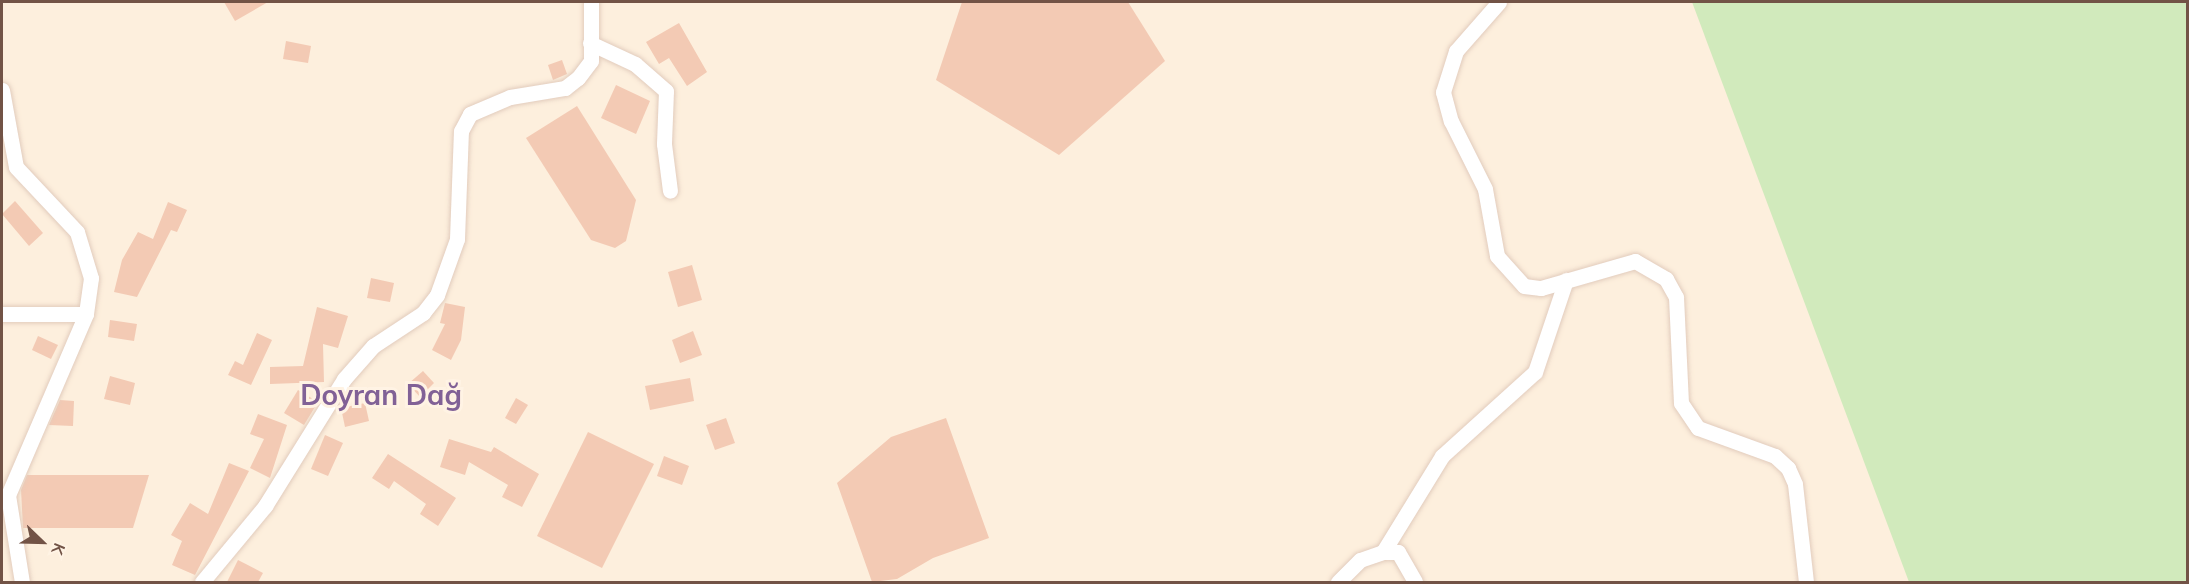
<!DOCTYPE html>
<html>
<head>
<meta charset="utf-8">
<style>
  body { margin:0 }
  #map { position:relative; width:2189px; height:584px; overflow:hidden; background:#fdefdd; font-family:Mulish,sans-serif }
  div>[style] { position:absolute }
  .green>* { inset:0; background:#d1eabc }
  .building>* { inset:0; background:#f3cab4 }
  .roads { filter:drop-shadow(0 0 2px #e2ccbd) drop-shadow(0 0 2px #e2ccbd) }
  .minor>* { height:15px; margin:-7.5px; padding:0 7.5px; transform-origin:7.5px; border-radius:7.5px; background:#fff }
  span { translate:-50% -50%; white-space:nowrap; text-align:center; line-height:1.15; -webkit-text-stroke:6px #fff3e4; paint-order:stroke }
  .district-label { font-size:28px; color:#816196; font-weight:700 }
  .frame { position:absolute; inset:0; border:3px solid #725346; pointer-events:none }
  .north { position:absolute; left:12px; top:512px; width:60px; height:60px; -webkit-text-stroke:4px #fff3e4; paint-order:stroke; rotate:113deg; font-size:16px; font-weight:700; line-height:24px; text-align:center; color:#725346 }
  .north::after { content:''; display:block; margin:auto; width:21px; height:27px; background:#725346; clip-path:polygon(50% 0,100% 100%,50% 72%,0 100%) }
</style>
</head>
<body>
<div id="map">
  <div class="green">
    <i style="clip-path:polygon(1692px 2px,2187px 2px,2187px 582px,1909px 582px)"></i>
  </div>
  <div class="building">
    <i style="clip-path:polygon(224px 2px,268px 2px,235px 21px)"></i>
    <i style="clip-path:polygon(962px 2px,1128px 2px,1165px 61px,1059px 155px,936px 80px)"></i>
    <i style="clip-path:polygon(679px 23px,707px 72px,687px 86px,669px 58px,659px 64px,646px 42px)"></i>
    <i style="clip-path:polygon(286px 41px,311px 46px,308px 63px,283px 59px)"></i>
    <i style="clip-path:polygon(562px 60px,567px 74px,553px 80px,548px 65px)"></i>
    <i style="clip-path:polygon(616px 85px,650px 101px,636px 134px,601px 118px)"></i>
    <i style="clip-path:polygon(577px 106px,636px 200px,626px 241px,615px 248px,591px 240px,526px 138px)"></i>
    <i style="clip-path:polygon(15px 201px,43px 233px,29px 246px,2px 214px)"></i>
    <i style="clip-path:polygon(168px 202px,187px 210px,177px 232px,171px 230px,137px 297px,114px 292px,122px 260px,138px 232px,153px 239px)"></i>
    <i style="clip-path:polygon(692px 265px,702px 300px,678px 307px,668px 272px)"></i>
    <i style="clip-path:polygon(371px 278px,394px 283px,390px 302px,367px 298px)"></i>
    <i style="clip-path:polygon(445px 303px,465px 307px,461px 340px,451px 360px,432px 350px,445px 324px,440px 323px)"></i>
    <i style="clip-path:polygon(317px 307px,348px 316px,338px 348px,323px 344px,324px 382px,270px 384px,270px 367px,303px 366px)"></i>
    <i style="clip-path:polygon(110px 320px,137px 324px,134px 341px,108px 337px)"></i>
    <i style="clip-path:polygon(693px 331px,702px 355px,680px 363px,672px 340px)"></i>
    <i style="clip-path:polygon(257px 333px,272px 340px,251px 385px,228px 375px,235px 361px,243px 365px)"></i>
    <i style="clip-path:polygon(38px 336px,58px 345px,51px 359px,32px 350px)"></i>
    <i style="clip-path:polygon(423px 371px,434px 383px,420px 397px,408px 384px)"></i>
    <i style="clip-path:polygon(110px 376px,135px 383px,130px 405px,104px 399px)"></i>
    <i style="clip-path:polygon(690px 378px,694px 401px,650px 410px,645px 386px)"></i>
    <i style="clip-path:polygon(298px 390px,318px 402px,304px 425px,284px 413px)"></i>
    <i style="clip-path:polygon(516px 398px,528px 405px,516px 424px,505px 418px)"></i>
    <i style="clip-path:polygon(60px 400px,74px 401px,73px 426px,49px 425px)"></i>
    <i style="clip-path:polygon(365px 403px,369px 421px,345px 427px,341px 408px)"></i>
    <i style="clip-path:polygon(258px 414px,287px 425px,270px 478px,250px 468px,264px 439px,250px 434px)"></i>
    <i style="clip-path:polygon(726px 418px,735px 443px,715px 450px,706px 425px)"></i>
    <i style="clip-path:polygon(946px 418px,989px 538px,933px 558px,897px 579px,872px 582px,837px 483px,891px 437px)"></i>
    <i style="clip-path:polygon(588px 432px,654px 464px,602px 568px,537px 536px)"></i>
    <i style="clip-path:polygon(325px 435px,343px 443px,328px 476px,311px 469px)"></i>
    <i style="clip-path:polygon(449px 439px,491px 452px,494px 447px,539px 474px,522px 507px,502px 497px,508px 485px,469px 462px,465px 475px,440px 467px)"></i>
    <i style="clip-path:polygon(388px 454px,456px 498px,438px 526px,420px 514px,426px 504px,394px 481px,389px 489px,372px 478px)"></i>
    <i style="clip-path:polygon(664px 456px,689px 466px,682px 485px,657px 476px)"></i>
    <i style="clip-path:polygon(229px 463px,249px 471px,195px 575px,172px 565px,182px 541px,171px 535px,190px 503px,208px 514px)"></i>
    <i style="clip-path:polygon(27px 475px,149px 475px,133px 528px,23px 528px,21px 490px)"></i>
    <i style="clip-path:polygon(238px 560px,263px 573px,258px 582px,227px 582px)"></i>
  </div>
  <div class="roads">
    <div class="minor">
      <i style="left:1499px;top:2px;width:65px;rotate:131.3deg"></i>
      <i style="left:1456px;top:51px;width:43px;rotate:107.6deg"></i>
      <i style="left:1443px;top:92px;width:30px;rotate:75deg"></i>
      <i style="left:1451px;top:121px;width:76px;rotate:63.4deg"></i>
      <i style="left:1485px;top:189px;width:68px;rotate:79.8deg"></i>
      <i style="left:1497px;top:256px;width:40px;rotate:48deg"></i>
      <i style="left:1524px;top:286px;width:17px;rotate:7deg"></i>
      <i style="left:1541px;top:288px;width:98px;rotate:-16deg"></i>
      <i style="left:1635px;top:261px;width:36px;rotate:30deg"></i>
      <i style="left:1666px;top:279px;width:21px;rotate:61deg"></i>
      <i style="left:1676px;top:297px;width:106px;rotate:87.3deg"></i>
      <i style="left:1681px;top:403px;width:30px;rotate:56deg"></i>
      <i style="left:1698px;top:428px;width:82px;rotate:20deg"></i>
      <i style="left:1775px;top:456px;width:18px;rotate:43deg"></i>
      <i style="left:1788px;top:468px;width:17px;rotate:66deg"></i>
      <i style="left:1795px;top:484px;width:99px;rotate:83.6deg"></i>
      <i style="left:590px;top:43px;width:50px;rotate:25deg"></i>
      <i style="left:635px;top:64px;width:41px;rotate:41.1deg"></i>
      <i style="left:666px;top:91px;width:53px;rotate:92.2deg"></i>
      <i style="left:664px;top:144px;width:47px;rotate:82.7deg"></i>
      <i style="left:2px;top:90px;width:78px;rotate:79.7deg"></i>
      <i style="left:16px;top:167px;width:89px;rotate:46.8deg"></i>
      <i style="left:77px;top:232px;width:48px;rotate:73.1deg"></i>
      <i style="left:91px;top:278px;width:36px;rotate:98deg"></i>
      <i style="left:86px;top:314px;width:197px;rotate:113.3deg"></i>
      <i style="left:8px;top:495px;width:88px;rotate:80.9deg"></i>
      <i style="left:2px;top:314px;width:84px"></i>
      <i style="left:1383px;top:552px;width:113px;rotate:-58.4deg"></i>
      <i style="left:1442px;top:456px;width:125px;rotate:-42.1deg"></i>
      <i style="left:1535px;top:372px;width:97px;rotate:-71.4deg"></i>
      <i style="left:202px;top:582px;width:99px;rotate:-50.3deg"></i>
      <i style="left:265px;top:506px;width:150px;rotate:-58.1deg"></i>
      <i style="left:344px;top:379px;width:44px;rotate:-48.7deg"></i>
      <i style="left:373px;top:346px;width:60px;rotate:-33.4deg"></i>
      <i style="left:423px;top:313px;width:23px;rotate:-52deg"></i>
      <i style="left:437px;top:295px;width:59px;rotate:-70.3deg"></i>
      <i style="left:457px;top:239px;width:108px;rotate:-87.9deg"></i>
      <i style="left:461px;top:131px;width:19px;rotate:-62deg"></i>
      <i style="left:470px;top:114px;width:43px;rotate:-23deg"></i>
      <i style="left:510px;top:97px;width:56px;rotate:-9.3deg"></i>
      <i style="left:565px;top:88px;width:16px;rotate:-38deg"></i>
      <i style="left:578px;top:78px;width:21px;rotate:-53deg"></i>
      <i style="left:591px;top:61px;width:59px;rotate:-90deg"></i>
      <i style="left:1338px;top:582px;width:31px;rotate:-45deg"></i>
      <i style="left:1360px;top:560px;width:24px;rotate:-19deg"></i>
      <i style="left:1383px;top:552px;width:15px"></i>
      <i style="left:1398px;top:552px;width:34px;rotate:60deg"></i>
    </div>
  </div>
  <div class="district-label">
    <span style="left:381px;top:395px">Doyran Dağ</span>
  </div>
  <div class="frame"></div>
  <div class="north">K</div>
</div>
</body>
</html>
